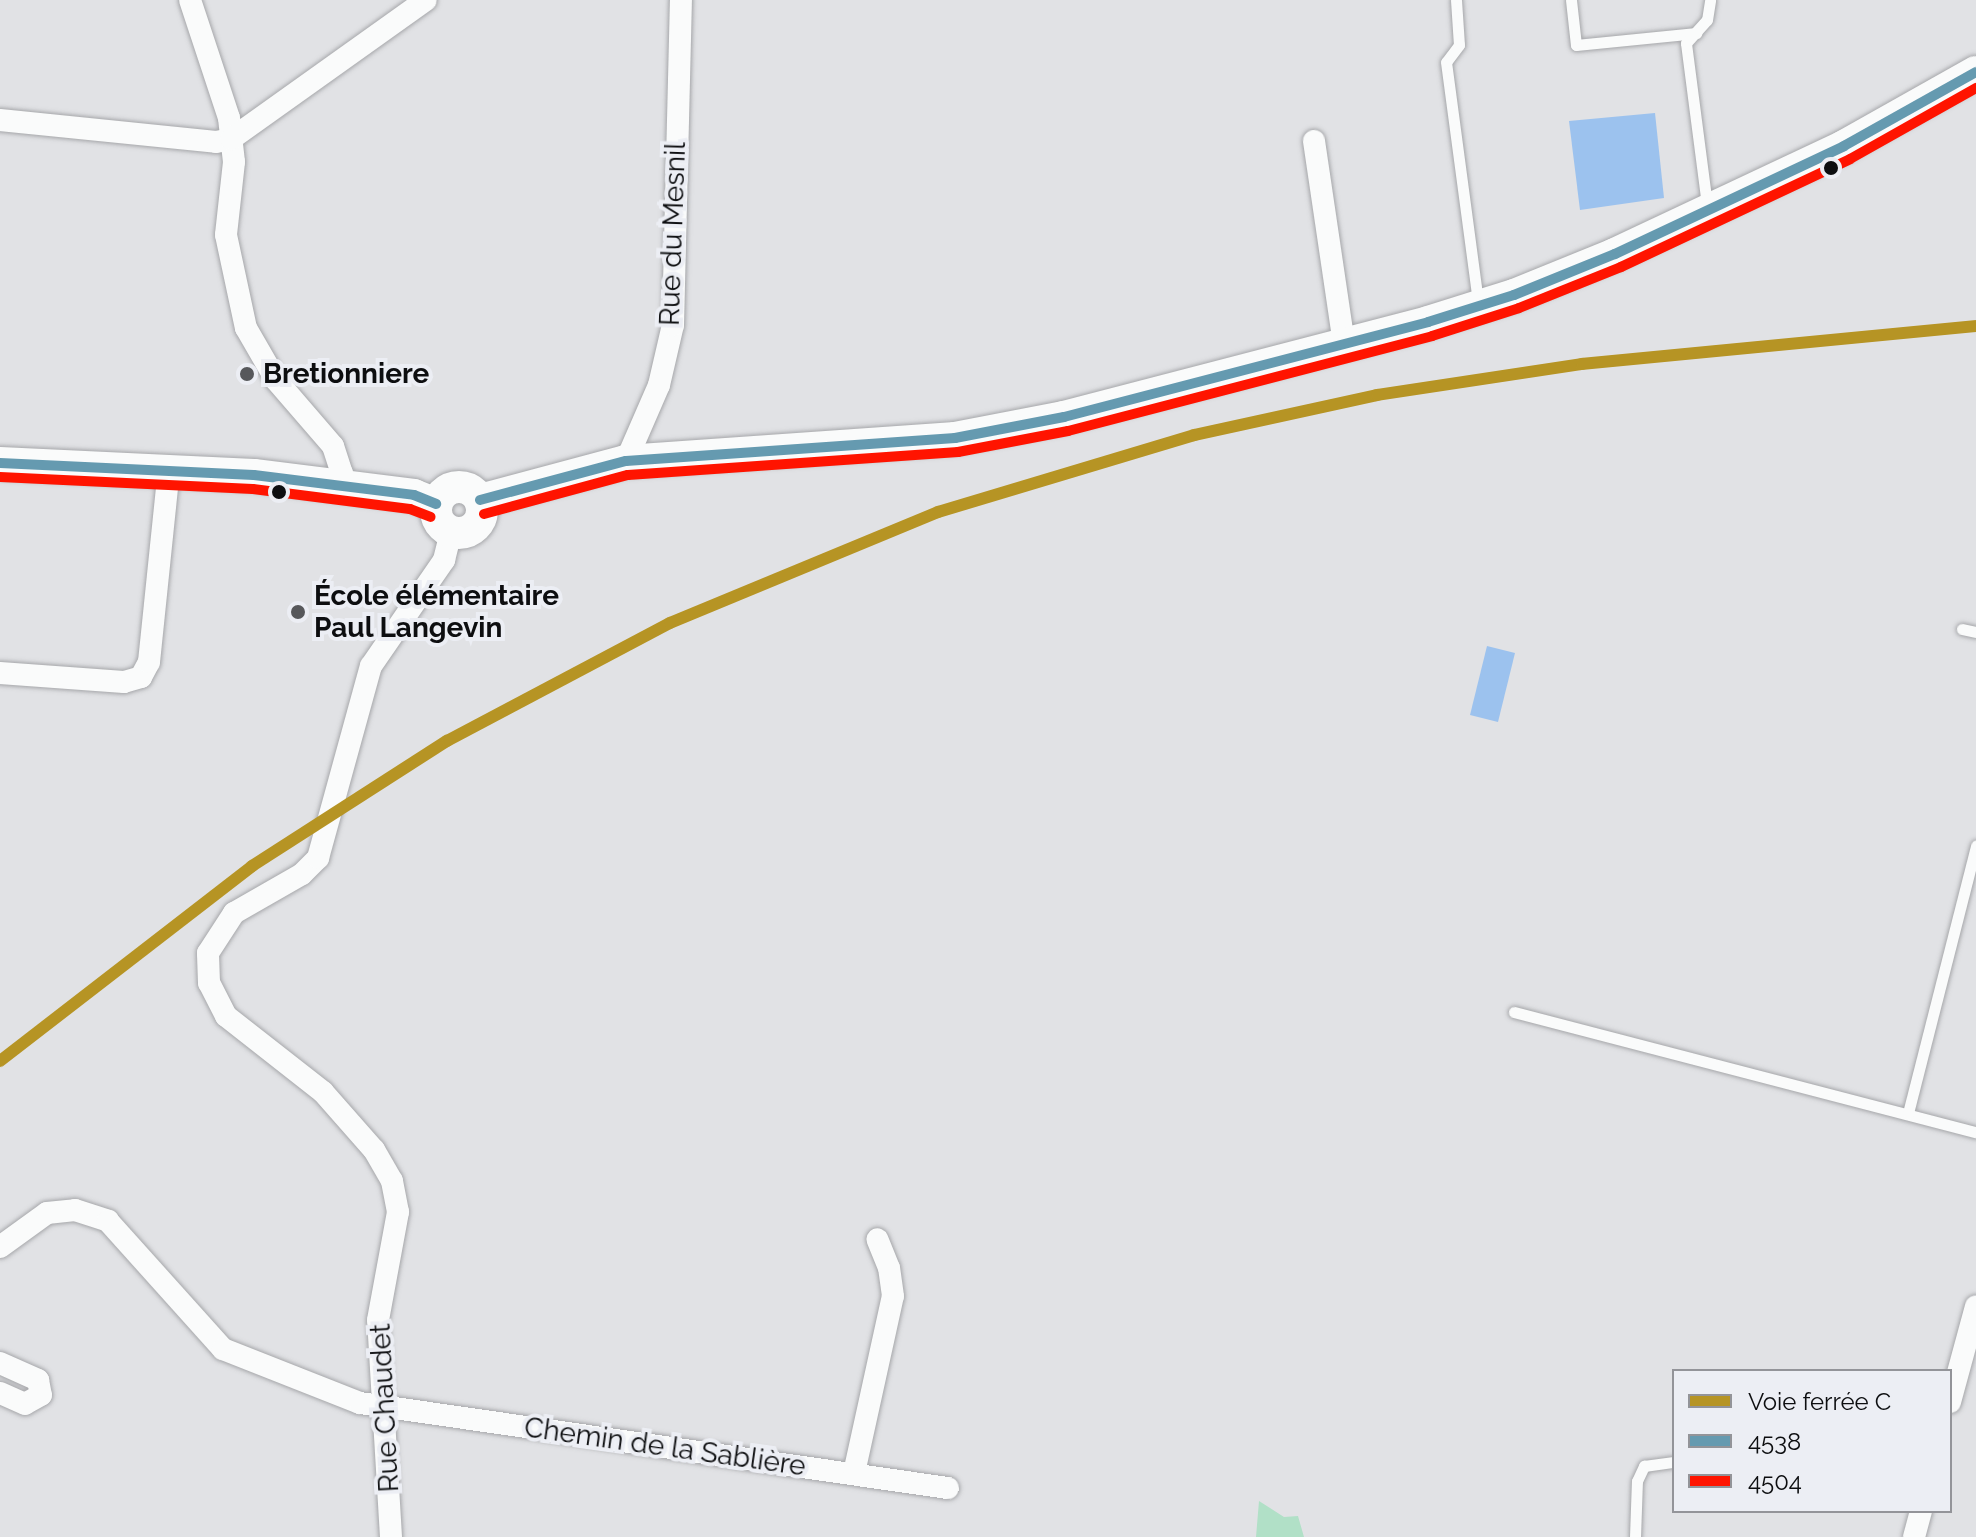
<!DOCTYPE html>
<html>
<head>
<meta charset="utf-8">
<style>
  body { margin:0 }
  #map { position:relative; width:1976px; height:1537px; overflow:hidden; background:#e1e2e5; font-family:Raleway,sans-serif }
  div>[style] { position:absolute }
  .green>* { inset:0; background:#b1e0c7 }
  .water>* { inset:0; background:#9cc2ee }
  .roads { filter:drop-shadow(0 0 2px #a6a7aa) drop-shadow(0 0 2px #a6a7aa) }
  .lane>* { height:11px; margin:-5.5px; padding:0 5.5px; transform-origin:5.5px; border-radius:5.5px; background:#fafbfb }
  .street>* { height:22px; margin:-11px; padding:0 11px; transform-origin:11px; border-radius:11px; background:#fafbfb }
  .secondary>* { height:32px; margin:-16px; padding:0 16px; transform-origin:16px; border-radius:16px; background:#fafbfb }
  .secondary>.ring { margin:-16px; padding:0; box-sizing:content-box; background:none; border:32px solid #fafbfb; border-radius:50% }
  .bus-1>* { height:10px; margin:-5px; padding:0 5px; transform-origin:5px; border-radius:5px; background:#659ab0 }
  .bus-2>* { height:10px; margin:-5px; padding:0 5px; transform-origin:5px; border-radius:5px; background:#ff1400 }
  .rail-1>* { height:12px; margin:-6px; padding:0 6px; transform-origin:6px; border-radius:6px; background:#b69424 }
  .dots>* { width:22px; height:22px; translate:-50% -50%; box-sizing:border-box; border:4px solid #eceef4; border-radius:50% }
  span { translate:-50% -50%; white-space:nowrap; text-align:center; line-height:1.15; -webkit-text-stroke:8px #eceef4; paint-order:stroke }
  .street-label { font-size:28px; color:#0d0e10 }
  .poi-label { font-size:28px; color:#0d0e10; font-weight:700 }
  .left { translate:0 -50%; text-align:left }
  .legend { position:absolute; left:1672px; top:1369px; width:280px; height:144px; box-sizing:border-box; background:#eceef4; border:2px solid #939499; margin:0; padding:10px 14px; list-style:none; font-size:24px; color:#0d0e10 }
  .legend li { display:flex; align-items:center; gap:16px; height:40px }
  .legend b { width:40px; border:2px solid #939499 }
</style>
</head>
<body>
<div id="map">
  <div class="green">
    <i style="clip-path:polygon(1259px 1501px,1284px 1517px,1298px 1516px,1304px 1537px,1256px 1537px)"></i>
  </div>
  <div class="water">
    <i style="clip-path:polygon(1655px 113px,1664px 198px,1580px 210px,1569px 121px)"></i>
    <i style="clip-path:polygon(1487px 646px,1515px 653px,1498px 722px,1470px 715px)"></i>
  </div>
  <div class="roads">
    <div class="lane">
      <i style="left:1456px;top:0;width:45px;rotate:86.2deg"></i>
      <i style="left:1459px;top:45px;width:21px;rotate:127deg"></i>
      <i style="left:1446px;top:62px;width:242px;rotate:82.4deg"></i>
      <i style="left:1571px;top:0;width:45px;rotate:83.7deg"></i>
      <i style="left:1576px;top:45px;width:121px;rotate:-5.7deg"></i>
      <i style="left:1707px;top:205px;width:163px;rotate:-97.4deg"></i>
      <i style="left:1686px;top:43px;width:31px;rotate:-48deg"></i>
      <i style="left:1707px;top:20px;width:20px;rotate:-81deg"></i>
      <i style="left:1962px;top:629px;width:14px;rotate:12deg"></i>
      <i style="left:1514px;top:1012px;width:477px;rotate:14.6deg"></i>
      <i style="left:1908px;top:1113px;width:276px;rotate:-75.7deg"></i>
      <i style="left:1635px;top:1537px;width:56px;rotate:-88deg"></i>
      <i style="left:1637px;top:1481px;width:17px;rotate:-65deg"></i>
      <i style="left:1644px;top:1466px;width:30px;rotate:-8deg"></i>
    </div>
    <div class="street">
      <i style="left:190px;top:0;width:124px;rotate:71.7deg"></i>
      <i style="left:229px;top:118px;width:44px;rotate:83.5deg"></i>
      <i style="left:234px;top:162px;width:73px;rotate:96.3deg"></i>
      <i style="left:226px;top:235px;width:95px;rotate:77.9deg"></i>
      <i style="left:246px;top:328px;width:60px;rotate:60deg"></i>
      <i style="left:276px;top:380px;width:87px;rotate:49.2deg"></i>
      <i style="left:333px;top:446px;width:28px;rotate:72deg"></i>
      <i style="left:342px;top:473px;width:14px;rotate:98deg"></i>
      <i style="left:0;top:120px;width:217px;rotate:5.8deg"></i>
      <i style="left:216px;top:142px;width:15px;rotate:-11deg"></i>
      <i style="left:231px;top:139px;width:239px;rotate:-35.5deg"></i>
      <i style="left:1314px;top:141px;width:204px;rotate:81.6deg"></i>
      <i style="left:626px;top:461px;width:83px;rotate:-66.5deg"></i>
      <i style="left:659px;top:385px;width:62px;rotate:-76.9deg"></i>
      <i style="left:673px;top:325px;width:325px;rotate:-88.6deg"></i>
      <i style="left:0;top:673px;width:124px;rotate:4.2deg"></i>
      <i style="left:124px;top:682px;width:18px;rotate:-16deg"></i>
      <i style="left:141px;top:677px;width:17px;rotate:-62deg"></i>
      <i style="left:149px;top:662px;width:193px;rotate:-84.1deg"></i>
      <i style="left:0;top:1247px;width:58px;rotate:-35.9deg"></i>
      <i style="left:47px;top:1213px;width:28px;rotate:-6deg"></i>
      <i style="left:75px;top:1210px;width:35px;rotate:18deg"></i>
      <i style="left:108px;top:1221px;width:172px;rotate:48.1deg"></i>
      <i style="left:223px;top:1349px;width:147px;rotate:21.5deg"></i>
      <i style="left:360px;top:1403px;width:594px;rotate:8.23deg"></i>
      <i style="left:0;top:1363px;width:42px;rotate:24.1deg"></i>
      <i style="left:38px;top:1380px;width:15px;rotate:79deg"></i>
      <i style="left:41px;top:1395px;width:18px;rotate:151deg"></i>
      <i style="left:25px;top:1404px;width:27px;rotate:-156deg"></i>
      <i style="left:1950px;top:1402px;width:99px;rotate:-74.8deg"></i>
      <i style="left:854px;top:1473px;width:181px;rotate:-77.6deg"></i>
      <i style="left:893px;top:1296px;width:28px;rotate:-98deg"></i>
      <i style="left:889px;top:1268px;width:31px;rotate:-112deg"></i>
      <i style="left:391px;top:1537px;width:217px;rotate:-93.4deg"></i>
      <i style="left:378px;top:1320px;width:110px;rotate:-79.5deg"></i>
      <i style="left:398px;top:1212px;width:32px;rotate:-101deg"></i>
      <i style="left:392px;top:1181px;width:36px;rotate:-120deg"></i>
      <i style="left:374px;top:1150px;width:77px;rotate:-131.3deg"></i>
      <i style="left:323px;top:1092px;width:123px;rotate:-141.9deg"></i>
      <i style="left:226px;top:1016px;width:37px;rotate:-117deg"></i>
      <i style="left:209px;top:983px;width:30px;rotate:-92deg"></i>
      <i style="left:208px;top:953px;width:48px;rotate:-57deg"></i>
      <i style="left:234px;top:913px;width:78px;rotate:-29.8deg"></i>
      <i style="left:302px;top:874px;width:23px;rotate:-45deg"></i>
      <i style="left:318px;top:858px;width:199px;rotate:-74.6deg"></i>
      <i style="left:371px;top:666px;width:129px;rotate:-55.4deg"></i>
      <i style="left:444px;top:560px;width:29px;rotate:-76deg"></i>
      <i style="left:1914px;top:1537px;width:27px;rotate:-75deg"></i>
    </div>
    <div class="secondary">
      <i style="left:0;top:463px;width:254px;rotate:2.7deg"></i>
      <i style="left:254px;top:475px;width:161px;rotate:7.1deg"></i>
      <i style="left:414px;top:495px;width:24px;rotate:22deg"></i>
      <i class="ring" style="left:436px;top:487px;width:14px;height:14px"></i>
      <i style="left:480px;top:500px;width:151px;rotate:-15deg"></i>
      <i style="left:626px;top:461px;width:330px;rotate:-4deg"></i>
      <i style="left:955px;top:438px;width:111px;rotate:-10.9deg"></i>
      <i style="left:1064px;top:417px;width:376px;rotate:-14.6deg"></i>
      <i style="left:1428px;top:322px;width:90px;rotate:-17.4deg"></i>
      <i style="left:1514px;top:295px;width:109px;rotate:-22.1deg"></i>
      <i style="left:1615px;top:254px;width:253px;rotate:-25.2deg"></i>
      <i style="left:1844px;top:146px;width:151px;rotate:-29.3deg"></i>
    </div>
  </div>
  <div class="bus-1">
    <i style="left:0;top:463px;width:254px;rotate:2.7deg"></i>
    <i style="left:254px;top:475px;width:161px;rotate:7.1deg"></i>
    <i style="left:414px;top:495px;width:24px;rotate:22deg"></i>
    <i style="left:480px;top:500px;width:151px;rotate:-15deg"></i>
    <i style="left:626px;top:461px;width:330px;rotate:-4deg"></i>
    <i style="left:955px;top:438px;width:111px;rotate:-10.9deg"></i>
    <i style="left:1064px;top:417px;width:376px;rotate:-14.6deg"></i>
    <i style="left:1428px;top:322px;width:90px;rotate:-17.4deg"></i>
    <i style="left:1514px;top:295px;width:109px;rotate:-22.1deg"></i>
    <i style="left:1615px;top:254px;width:253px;rotate:-25.2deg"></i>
    <i style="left:1844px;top:146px;width:151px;rotate:-29.3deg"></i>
  </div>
  <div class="bus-2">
    <i style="left:0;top:477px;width:253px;rotate:2.7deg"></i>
    <i style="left:253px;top:489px;width:158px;rotate:7.3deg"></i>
    <i style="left:410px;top:509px;width:22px;rotate:21deg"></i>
    <i style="left:484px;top:514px;width:149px;rotate:-15.2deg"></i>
    <i style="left:628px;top:475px;width:331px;rotate:-4deg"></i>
    <i style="left:958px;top:452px;width:112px;rotate:-10.8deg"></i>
    <i style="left:1068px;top:431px;width:376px;rotate:-14.6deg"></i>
    <i style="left:1432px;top:336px;width:91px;rotate:-17.8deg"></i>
    <i style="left:1519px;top:308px;width:110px;rotate:-21.9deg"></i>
    <i style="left:1621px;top:267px;width:253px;rotate:-25.2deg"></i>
    <i style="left:1850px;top:159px;width:145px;rotate:-29.4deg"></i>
  </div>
  <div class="rail-1">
    <i style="left:0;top:1061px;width:319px;rotate:-37.7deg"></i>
    <i style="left:252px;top:866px;width:232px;rotate:-32.7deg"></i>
    <i style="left:447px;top:741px;width:252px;rotate:-27.9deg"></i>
    <i style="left:670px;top:623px;width:290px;rotate:-22.5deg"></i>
    <i style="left:938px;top:512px;width:267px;rotate:-16.7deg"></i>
    <i style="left:1194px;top:435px;width:187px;rotate:-12.3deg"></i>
    <i style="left:1377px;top:395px;width:207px;rotate:-8.6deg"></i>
    <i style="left:1582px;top:364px;width:396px;rotate:-5.5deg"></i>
  </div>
  <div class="dots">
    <i style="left:1831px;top:168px;background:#0d0e10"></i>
    <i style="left:247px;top:374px;background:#57585b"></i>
    <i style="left:279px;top:492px;background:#0d0e10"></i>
    <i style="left:298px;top:612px;background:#57585b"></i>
  </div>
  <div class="street-label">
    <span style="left:673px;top:234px;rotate:-88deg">Rue du Mesnil</span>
    <span style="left:385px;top:1408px;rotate:-93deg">Rue Chaudet</span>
    <span style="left:665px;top:1447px;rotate:8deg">Chemin de la Sablière</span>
  </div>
  <div class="poi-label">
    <span class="left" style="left:263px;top:374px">Bretionniere</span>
    <span class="left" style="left:314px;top:612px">École élémentaire<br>Paul Langevin</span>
  </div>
  <ul class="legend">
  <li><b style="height:10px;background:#b69424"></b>Voie ferrée C</li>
  <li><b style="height:10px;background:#659ab0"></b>4538</li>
  <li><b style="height:10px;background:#ff1400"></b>4504</li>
  </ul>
</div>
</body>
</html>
